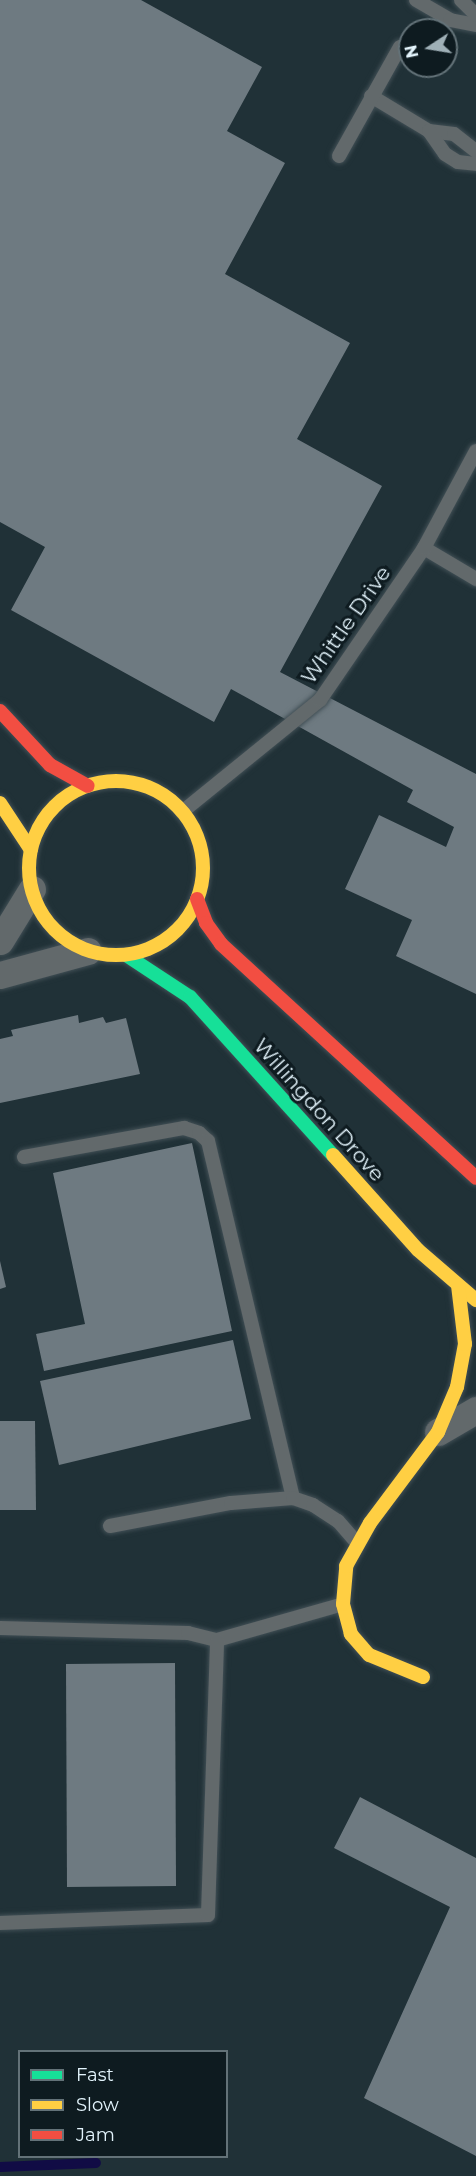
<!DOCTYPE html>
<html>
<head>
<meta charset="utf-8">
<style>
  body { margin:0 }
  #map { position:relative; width:476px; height:2176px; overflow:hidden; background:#203137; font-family:Montserrat,sans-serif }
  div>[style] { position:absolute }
  .stream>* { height:10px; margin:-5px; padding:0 5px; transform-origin:5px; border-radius:5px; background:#110c45 }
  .building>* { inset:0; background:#6e7a81 }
  .roads { filter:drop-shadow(0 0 2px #414f55) drop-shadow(0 0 2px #414f55) }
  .lane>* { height:14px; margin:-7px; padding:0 7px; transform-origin:7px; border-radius:7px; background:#62696b }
  .street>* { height:27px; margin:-13.5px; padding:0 13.5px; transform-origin:13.5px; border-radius:13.5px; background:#62696b }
  .fast>* { height:14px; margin:-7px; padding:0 7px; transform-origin:7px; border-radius:7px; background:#16e098 }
  .slow>* { height:14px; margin:-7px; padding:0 7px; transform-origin:7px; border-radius:7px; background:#ffcf43 }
  .slow>.ring { margin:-7px; padding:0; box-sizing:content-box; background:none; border:14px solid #ffcf43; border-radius:50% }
  .jam>* { height:14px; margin:-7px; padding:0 7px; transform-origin:7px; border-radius:7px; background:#f24e42 }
  span { translate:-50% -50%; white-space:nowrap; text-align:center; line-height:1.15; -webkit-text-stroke:6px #0e1b20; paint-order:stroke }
  .street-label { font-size:21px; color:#e3f4fc }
  .legend { position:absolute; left:18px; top:2050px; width:210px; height:108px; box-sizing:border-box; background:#0e1b20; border:2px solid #637278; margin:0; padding:8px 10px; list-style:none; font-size:18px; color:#e3f4fc }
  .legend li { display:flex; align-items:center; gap:12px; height:30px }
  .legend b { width:30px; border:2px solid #637278 }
  .north { position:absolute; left:398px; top:18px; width:60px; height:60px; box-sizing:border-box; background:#0e1b20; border:2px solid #637278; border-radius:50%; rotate:258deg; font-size:16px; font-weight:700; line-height:24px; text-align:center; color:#e3f4fc }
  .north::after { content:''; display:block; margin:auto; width:21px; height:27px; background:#9fb0b7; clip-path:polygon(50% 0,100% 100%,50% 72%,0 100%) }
</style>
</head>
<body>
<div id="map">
  <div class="stream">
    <i style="left:0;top:2167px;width:96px;rotate:-2.4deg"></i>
  </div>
  <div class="building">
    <i style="clip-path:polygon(0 0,141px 0,262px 67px,227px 131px,285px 163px,225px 274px,350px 343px,297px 439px,382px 486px,280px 672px,476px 774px,476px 994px,396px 956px,412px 920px,345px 889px,379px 815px,446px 847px,454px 827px,407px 802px,413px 790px,231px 689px,214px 722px,11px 610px,45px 547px,0 522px)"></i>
    <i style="clip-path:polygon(78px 1015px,79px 1023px,103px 1017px,106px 1023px,126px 1018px,140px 1074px,0 1103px,0 1039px,13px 1036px,11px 1030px)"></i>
    <i style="clip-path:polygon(192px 1143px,232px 1331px,44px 1371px,36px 1334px,85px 1324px,53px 1173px)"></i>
    <i style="clip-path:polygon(0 1261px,6px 1287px,0 1289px)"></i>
    <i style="clip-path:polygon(233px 1340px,251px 1419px,59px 1465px,40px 1381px)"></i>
    <i style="clip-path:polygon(0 1421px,35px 1421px,36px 1510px,0 1510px)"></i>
    <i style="clip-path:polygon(175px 1663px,176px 1886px,67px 1887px,66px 1664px)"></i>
    <i style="clip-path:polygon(360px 1797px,476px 1858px,476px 2156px,364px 2098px,450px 1907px,334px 1848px)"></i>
  </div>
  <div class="roads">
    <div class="lane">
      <i style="left:416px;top:0;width:39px;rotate:30deg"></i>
      <i style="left:450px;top:20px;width:26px;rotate:11deg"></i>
      <i style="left:461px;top:0;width:21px;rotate:45deg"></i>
      <i style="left:371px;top:96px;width:68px;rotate:31.1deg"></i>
      <i style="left:429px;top:131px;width:25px;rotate:7deg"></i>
      <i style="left:454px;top:134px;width:28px;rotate:38deg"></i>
      <i style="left:429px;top:131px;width:28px;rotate:55deg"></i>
      <i style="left:445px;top:154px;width:15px;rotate:32deg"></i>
      <i style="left:458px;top:162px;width:18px;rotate:6deg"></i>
      <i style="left:339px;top:156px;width:125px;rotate:-60.8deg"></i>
      <i style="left:424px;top:548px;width:61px;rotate:30.8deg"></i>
      <i style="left:182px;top:812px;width:178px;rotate:-39.1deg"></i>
      <i style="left:320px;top:700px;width:184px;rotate:-55.6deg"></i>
      <i style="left:424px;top:548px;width:110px;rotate:-61.8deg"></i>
      <i style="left:24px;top:1157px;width:163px;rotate:-10.3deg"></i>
      <i style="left:184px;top:1128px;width:16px;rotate:18deg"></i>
      <i style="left:199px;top:1133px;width:12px;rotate:42deg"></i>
      <i style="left:208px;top:1141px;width:367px;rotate:76.6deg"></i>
      <i style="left:110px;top:1526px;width:123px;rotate:-10.8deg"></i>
      <i style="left:231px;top:1503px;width:62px;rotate:-4.6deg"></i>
      <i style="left:293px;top:1498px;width:21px;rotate:19deg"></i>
      <i style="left:313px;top:1505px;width:30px;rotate:33deg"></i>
      <i style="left:338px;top:1521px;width:30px;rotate:49deg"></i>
      <i style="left:0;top:1628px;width:188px;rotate:1.5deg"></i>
      <i style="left:188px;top:1633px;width:30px;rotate:14deg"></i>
      <i style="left:217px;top:1640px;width:131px;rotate:-15.9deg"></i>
      <i style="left:0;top:1923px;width:208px;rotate:-2.2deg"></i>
      <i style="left:208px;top:1915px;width:275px;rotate:-88.1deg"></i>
    </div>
    <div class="street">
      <i style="left:0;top:941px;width:61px;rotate:-58.4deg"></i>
      <i style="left:0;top:975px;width:91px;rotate:-15.3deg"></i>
      <i style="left:438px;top:1432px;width:44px;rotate:-30.1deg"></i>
    </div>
    <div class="fast">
      <i style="left:126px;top:955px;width:77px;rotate:33.3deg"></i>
      <i style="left:190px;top:997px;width:213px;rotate:47.9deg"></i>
    </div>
    <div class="slow">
      <i class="ring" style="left:29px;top:781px;width:160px;height:160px"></i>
      <i style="left:0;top:803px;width:56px;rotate:56.6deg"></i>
      <i style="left:333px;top:1155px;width:127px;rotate:48.2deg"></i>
      <i style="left:418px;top:1250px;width:77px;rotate:40.8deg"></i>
      <i style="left:423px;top:1677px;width:58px;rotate:-157.8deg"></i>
      <i style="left:369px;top:1655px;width:28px;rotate:-131deg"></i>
      <i style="left:351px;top:1634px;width:31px;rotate:-105deg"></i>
      <i style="left:343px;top:1604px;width:38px;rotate:-85deg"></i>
      <i style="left:346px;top:1566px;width:49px;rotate:-60.8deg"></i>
      <i style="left:370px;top:1523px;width:114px;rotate:-53.2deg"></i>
      <i style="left:438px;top:1432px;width:49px;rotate:-67.1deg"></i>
      <i style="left:457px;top:1387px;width:44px;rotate:-79.5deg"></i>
      <i style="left:465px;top:1344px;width:59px;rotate:-96.8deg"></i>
    </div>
    <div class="jam">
      <i style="left:0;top:711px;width:74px;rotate:47.2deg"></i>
      <i style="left:50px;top:765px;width:43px;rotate:28.9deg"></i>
      <i style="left:197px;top:899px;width:26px;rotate:69deg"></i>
      <i style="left:206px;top:923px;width:26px;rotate:54deg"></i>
      <i style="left:221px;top:944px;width:346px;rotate:42.5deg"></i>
    </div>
  </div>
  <div class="street-label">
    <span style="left:346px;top:625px;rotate:-55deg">Whittle Drive</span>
    <span style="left:319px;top:1110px;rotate:48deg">Willingdon Drove</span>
  </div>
  <ul class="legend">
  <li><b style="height:8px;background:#16e098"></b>Fast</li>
  <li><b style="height:8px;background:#ffcf43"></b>Slow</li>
  <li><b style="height:8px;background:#f24e42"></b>Jam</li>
  </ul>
  <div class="north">N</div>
</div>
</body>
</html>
